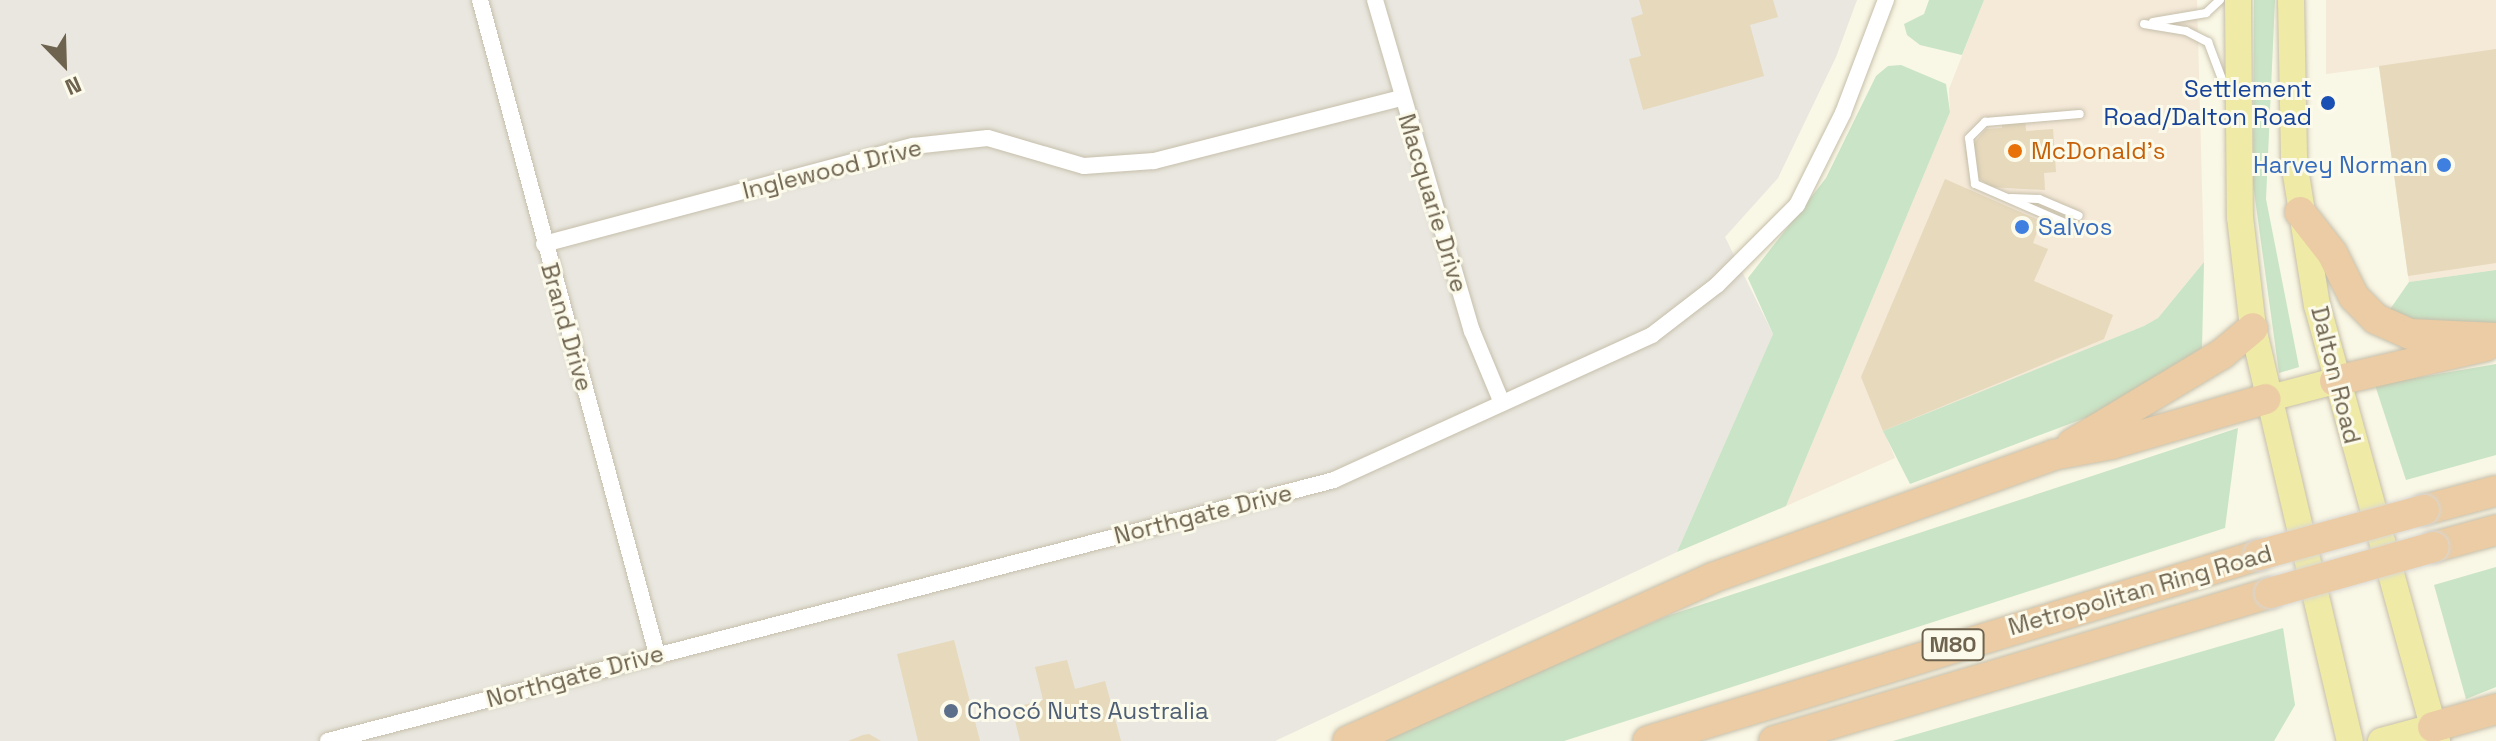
<!DOCTYPE html>
<html>
<head>
<meta charset="utf-8">
<style>
  body { margin:0 }
  #map { position:relative; width:2496px; height:741px; overflow:hidden; background:#f9f7e5; font-family:"Space Grotesk",sans-serif }
  div>[style] { position:absolute }
  .commercial>* { inset:0; background:#f5e9d8 }
  .industrial>* { inset:0; background:#e9e7df }
  .green>* { inset:0; background:#c9e4c6 }
  .building>* { inset:0; background:#e6d9bc }
  .roads { filter:drop-shadow(0 0 2px #c6bfab) drop-shadow(0 0 2px #c6bfab) }
  .service>* { height:8px; margin:-4px; padding:0 4px; transform-origin:4px; border-radius:4px; background:#fff }
  .minor>* { height:16px; margin:-8px; padding:0 8px; transform-origin:8px; border-radius:8px; background:#fff }
  .primary>* { height:26px; margin:-13px; padding:0 13px; transform-origin:13px; border-radius:13px; background:#efeaa6 }
  .motorway>* { height:30px; margin:-15px; padding:0 15px; transform-origin:15px; border-radius:15px; background:#ebcca4 }
  .bridges { filter:drop-shadow(0 0 2px #d9d6d1) drop-shadow(0 0 2px #d9d6d1) }
  .motorway-bridge>* { height:30px; margin:-15px; padding:0 15px; transform-origin:15px; border-radius:15px; background:#ebcca4 }
  .dots>* { width:22px; height:22px; translate:-50% -50%; box-sizing:border-box; border:4px solid #fcfbeb; border-radius:50% }
  span { translate:-50% -50%; white-space:nowrap; text-align:center; line-height:1.15; -webkit-text-stroke:6px #fcfbeb; paint-order:stroke }
  .shield-label span { padding:2px 6px; background:#fcfbeb; border:2px solid; border-radius:6px; -webkit-text-stroke-width:0 }
  .shield-label { font-size:22px; color:#6e634e; font-weight:700 }
  .transit-label { font-size:24px; color:#164399 }
  .right { translate:-100% -50%; text-align:right }
  .food-label { font-size:24px; color:#c56008 }
  .left { translate:0 -50%; text-align:left }
  .shop-label { font-size:24px; color:#366cbe }
  .street-label { font-size:24px; color:#6e634e }
  .service-label { font-size:24px; color:#4e5e75 }
  .north { position:absolute; left:24px; top:24px; width:80px; height:80px; -webkit-text-stroke:6px #fcfbeb; paint-order:stroke; rotate:157deg; font-size:22px; font-weight:700; line-height:32px; text-align:center; color:#6e634e }
  .north::after { content:''; display:block; margin:auto; width:28px; height:36px; background:#6e634e; clip-path:polygon(50% 0,100% 100%,50% 72%,0 100%) }
</style>
</head>
<body>
<div id="map">
  <div class="commercial">
    <i style="clip-path:polygon(1984px 0,2197px 0,2204px 262px,2158px 318px,2144px 326px,1884px 431px,1895px 458px,1786px 506px,1950px 112px,1949px 89px)"></i>
    <i style="clip-path:polygon(2326px 0,2496px 0,2496px 270px,2409px 282px,2379px 67px,2326px 74px)"></i>
  </div>
  <div class="industrial">
    <i style="clip-path:polygon(0 0,1857px 0,1836px 57px,1778px 178px,1725px 237px,1773px 334px,1677px 552px,1275px 741px,0 741px)"></i>
  </div>
  <div class="green">
    <i style="clip-path:polygon(1929px 0,1984px 0,1962px 55px,1920px 45px,1907px 35px,1904px 24px,1924px 14px)"></i>
    <i style="clip-path:polygon(2254px 0,2275px 0,2266px 199px,2299px 367px,2279px 373px,2253px 184px)"></i>
    <i style="clip-path:polygon(1901px 65px,1946px 84px,1950px 112px,1786px 506px,1677px 552px,1773px 334px,1748px 278px,1826px 178px,1876px 76px,1888px 66px)"></i>
    <i style="clip-path:polygon(2204px 262px,2202px 348px,2096px 414px,1910px 484px,1883px 431px,2144px 326px,2158px 318px)"></i>
    <i style="clip-path:polygon(2496px 270px,2496px 325px,2422px 327px,2386px 315px,2409px 282px)"></i>
    <i style="clip-path:polygon(2496px 364px,2496px 455px,2406px 480px,2375px 385px)"></i>
    <i style="clip-path:polygon(2238px 428px,2225px 528px,1564px 741px,1380px 741px,1667px 616px)"></i>
    <i style="clip-path:polygon(2496px 567px,2496px 687px,2466px 699px,2434px 585px)"></i>
    <i style="clip-path:polygon(2283px 628px,2295px 705px,2274px 741px,1893px 741px)"></i>
  </div>
  <div class="building">
    <i style="clip-path:polygon(1639px 0,1773px 0,1778px 17px,1750px 25px,1764px 76px,1643px 110px,1629px 59px,1641px 56px,1631px 18px,1643px 14px)"></i>
    <i style="clip-path:polygon(2496px 49px,2496px 263px,2408px 276px,2379px 66px)"></i>
    <i style="clip-path:polygon(2025px 114px,2026px 131px,2053px 129px,2056px 172px,2044px 173px,2045px 190px,1989px 187px,1976px 175px,1975px 160px,1966px 160px,1965px 142px,1975px 142px,1986px 129px,2002px 128px,2002px 116px)"></i>
    <i style="clip-path:polygon(1945px 179px,2041px 221px,2033px 243px,2048px 249px,2034px 281px,2113px 315px,2104px 339px,1883px 431px,1861px 377px)"></i>
    <i style="clip-path:polygon(954px 640px,980px 741px,918px 741px,897px 654px)"></i>
    <i style="clip-path:polygon(1067px 660px,1075px 689px,1105px 681px,1121px 741px,1020px 741px,1012px 708px,1043px 700px,1035px 667px)"></i>
    <i style="clip-path:polygon(869px 734px,881px 741px,848px 741px,863px 735px)"></i>
  </div>
  <div class="roads">
    <div class="service">
      <i style="left:2153px;top:22px;width:54px;rotate:-9.6deg"></i>
      <i style="left:2206px;top:13px;width:19px;rotate:-43deg"></i>
      <i style="left:2144px;top:24px;width:43px;rotate:9.5deg"></i>
      <i style="left:2186px;top:31px;width:25px;rotate:27deg"></i>
      <i style="left:2208px;top:42px;width:60px;rotate:69.4deg"></i>
      <i style="left:2011px;top:198px;width:28px;rotate:2deg"></i>
      <i style="left:2039px;top:199px;width:43px;rotate:23deg"></i>
      <i style="left:2074px;top:227px;width:108px;rotate:-156.5deg"></i>
      <i style="left:1975px;top:184px;width:46px;rotate:-97.4deg"></i>
      <i style="left:1969px;top:138px;width:23px;rotate:-45deg"></i>
      <i style="left:1985px;top:122px;width:95px;rotate:-4.8deg"></i>
    </div>
    <div class="minor">
      <i style="left:480px;top:0;width:678px;rotate:74.86deg"></i>
      <i style="left:1375px;top:0;width:345px;rotate:73.7deg"></i>
      <i style="left:1472px;top:331px;width:78px;rotate:67.4deg"></i>
      <i style="left:544px;top:244px;width:382px;rotate:-14.9deg"></i>
      <i style="left:913px;top:146px;width:75px;rotate:-6.1deg"></i>
      <i style="left:988px;top:138px;width:100px;rotate:16.3deg"></i>
      <i style="left:1084px;top:166px;width:70px;rotate:-4.1deg"></i>
      <i style="left:1154px;top:161px;width:256px;rotate:-14.3deg"></i>
      <i style="left:328px;top:741px;width:1039px;rotate:-14.54deg"></i>
      <i style="left:1334px;top:480px;width:349px;rotate:-24.5deg"></i>
      <i style="left:1652px;top:335px;width:82px;rotate:-37.6deg"></i>
      <i style="left:1717px;top:285px;width:113px;rotate:-45deg"></i>
      <i style="left:1797px;top:205px;width:103px;rotate:-63.4deg"></i>
      <i style="left:1843px;top:113px;width:121px;rotate:-69.2deg"></i>
    </div>
    <div class="primary">
      <i style="left:2238px;top:0;width:217px;rotate:89.5deg"></i>
      <i style="left:2240px;top:217px;width:112px;rotate:83.3deg"></i>
      <i style="left:2253px;top:328px;width:424px;rotate:76.8deg"></i>
      <i style="left:2291px;top:0;width:162px;rotate:88.9deg"></i>
      <i style="left:2294px;top:162px;width:145px;rotate:80.9deg"></i>
      <i style="left:2317px;top:305px;width:452px;rotate:74.6deg"></i>
      <i style="left:2266px;top:399px;width:71px;rotate:-14.6deg"></i>
      <i style="left:2381px;top:741px;width:54px;rotate:-15.1deg"></i>
    </div>
    <div class="motorway">
      <i style="left:2300px;top:212px;width:52px;rotate:52deg"></i>
      <i style="left:2332px;top:253px;width:49px;rotate:63.4deg"></i>
      <i style="left:2354px;top:297px;width:31px;rotate:45deg"></i>
      <i style="left:2376px;top:319px;width:37px;rotate:24deg"></i>
      <i style="left:2410px;top:334px;width:86px;rotate:2.7deg"></i>
      <i style="left:2335px;top:381px;width:155px;rotate:-13.1deg"></i>
      <i style="left:2072px;top:444px;width:175px;rotate:-31deg"></i>
      <i style="left:2222px;top:354px;width:40px;rotate:-40deg"></i>
      <i style="left:2424px;top:510px;width:74px;rotate:-14.8deg"></i>
      <i style="left:2434px;top:547px;width:64px;rotate:-15.3deg"></i>
      <i style="left:2433px;top:727px;width:66px;rotate:-15.9deg"></i>
      <i style="left:1348px;top:741px;width:399px;rotate:-24.1deg"></i>
      <i style="left:1712px;top:578px;width:363px;rotate:-19.8deg"></i>
      <i style="left:2053px;top:455px;width:60px;rotate:-10.6deg"></i>
      <i style="left:2112px;top:444px;width:160px;rotate:-16.3deg"></i>
      <i style="left:1648px;top:741px;width:639px;rotate:-16.93deg"></i>
      <i style="left:1774px;top:741px;width:518px;rotate:-16.61deg"></i>
    </div>
  </div>
  <div class="bridges">
    <div class="motorway-bridge">
      <i style="left:2259px;top:555px;width:171px;rotate:-15.3deg"></i>
      <i style="left:2270px;top:593px;width:170px;rotate:-15.7deg"></i>
    </div>
  </div>
  <div class="dots">
    <i style="left:2328px;top:103px;background:#1a4fb4"></i>
    <i style="left:2015px;top:151px;background:#e8710a"></i>
    <i style="left:2444px;top:165px;background:#3f7fe0"></i>
    <i style="left:2022px;top:227px;background:#3f7fe0"></i>
    <i style="left:951px;top:711px;background:#5c6f8a"></i>
  </div>
  <div class="shield-label">
    <span style="left:1953px;top:645px">M80</span>
  </div>
  <div class="transit-label">
    <span class="right" style="left:2312px;top:103px">Settlement<br>Road/Dalton Road</span>
  </div>
  <div class="food-label">
    <span class="left" style="left:2031px;top:151px">McDonald's</span>
  </div>
  <div class="shop-label">
    <span class="right" style="left:2428px;top:165px">Harvey Norman</span>
    <span class="left" style="left:2038px;top:227px">Salvos</span>
  </div>
  <div class="street-label">
    <span style="left:832px;top:169px;rotate:-14deg">Inglewood Drive</span>
    <span style="left:1433px;top:203px;rotate:73deg">Macquarie Drive</span>
    <span style="left:567px;top:327px;rotate:74deg">Brand Drive</span>
    <span style="left:2336px;top:375px;rotate:76deg">Dalton Road</span>
    <span style="left:1203px;top:514px;rotate:-14deg">Northgate Drive</span>
    <span style="left:2140px;top:590px;rotate:-16deg">Metropolitan Ring Road</span>
    <span style="left:575px;top:676px;rotate:-15deg">Northgate Drive</span>
  </div>
  <div class="service-label">
    <span class="left" style="left:967px;top:711px">Chocó Nuts Australia</span>
  </div>
  <div class="north">N</div>
</div>
</body>
</html>
